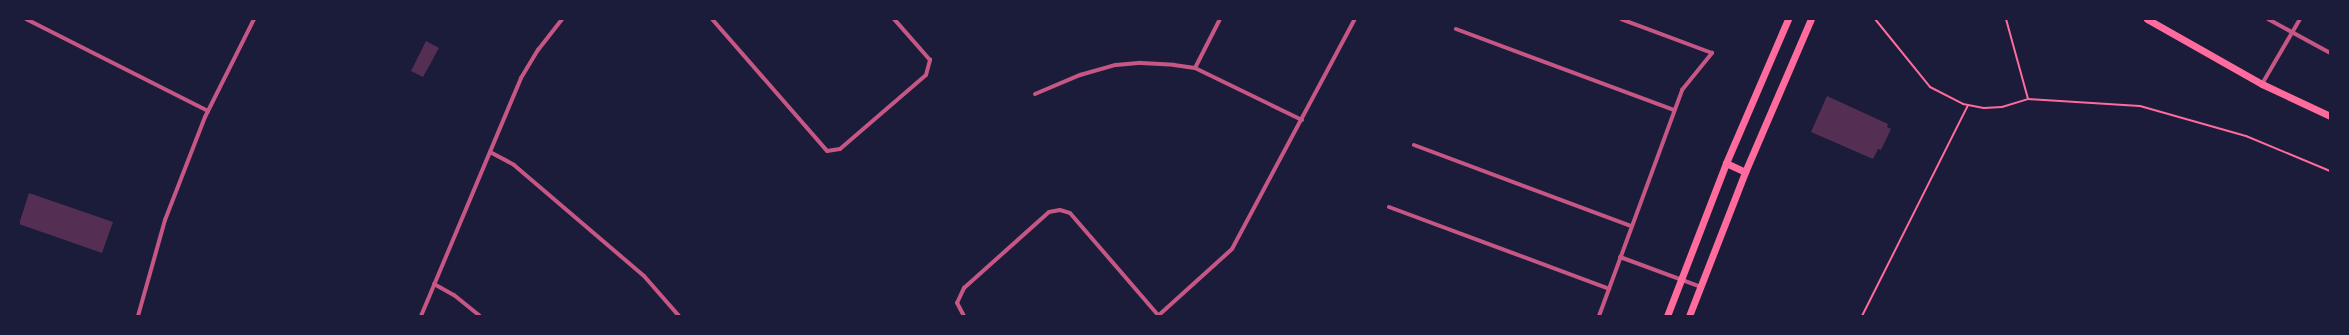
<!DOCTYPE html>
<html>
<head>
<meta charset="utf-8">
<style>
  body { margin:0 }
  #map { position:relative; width:2349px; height:335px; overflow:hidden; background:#1b1b3a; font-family:Signika,sans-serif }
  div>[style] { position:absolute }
  .building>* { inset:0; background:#542f53 }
  .path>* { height:2px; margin:-1px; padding:0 1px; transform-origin:1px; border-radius:1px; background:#ff6b9d }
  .minor>* { height:4px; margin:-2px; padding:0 2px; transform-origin:2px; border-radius:2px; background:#c65784 }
  .secondary>* { height:7px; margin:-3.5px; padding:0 3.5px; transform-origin:3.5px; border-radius:3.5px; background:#ff6b9d }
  span { translate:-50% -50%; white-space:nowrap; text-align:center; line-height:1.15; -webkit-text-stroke:4px #1b1b3a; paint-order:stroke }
  .frame { position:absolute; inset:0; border:20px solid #1b1b3a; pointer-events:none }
</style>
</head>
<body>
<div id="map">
  <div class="building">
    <i style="clip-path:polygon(426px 41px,439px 48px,423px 77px,411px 71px)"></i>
    <i style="clip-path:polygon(1827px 96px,1888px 124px,1887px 127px,1891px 129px,1881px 150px,1878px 149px,1873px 159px,1811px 132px)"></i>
    <i style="clip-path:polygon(29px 193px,113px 222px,102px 253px,19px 224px)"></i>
  </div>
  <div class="path">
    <i style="left:1875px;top:19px;width:87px;rotate:51deg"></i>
    <i style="left:1930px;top:87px;width:37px;rotate:27deg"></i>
    <i style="left:1963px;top:104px;width:21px;rotate:11deg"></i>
    <i style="left:1984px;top:108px;width:18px;rotate:-3deg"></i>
    <i style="left:2002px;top:107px;width:27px;rotate:-17deg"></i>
    <i style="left:2028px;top:99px;width:112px;rotate:3.6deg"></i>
    <i style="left:2140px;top:106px;width:110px;rotate:15.8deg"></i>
    <i style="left:2246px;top:136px;width:91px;rotate:22.6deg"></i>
    <i style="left:2006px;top:19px;width:83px;rotate:74.6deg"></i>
    <i style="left:1862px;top:316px;width:236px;rotate:-63.3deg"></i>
  </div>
  <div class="minor">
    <i style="left:26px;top:19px;width:204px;rotate:26.8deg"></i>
    <i style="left:712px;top:19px;width:175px;rotate:48.9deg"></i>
    <i style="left:827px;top:151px;width:13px;rotate:-9deg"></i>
    <i style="left:840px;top:149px;width:113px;rotate:-40.7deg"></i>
    <i style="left:926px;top:75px;width:16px;rotate:-75deg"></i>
    <i style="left:930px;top:60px;width:55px;rotate:-131.3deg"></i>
    <i style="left:2268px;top:19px;width:71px;rotate:28.7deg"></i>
    <i style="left:1456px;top:29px;width:233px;rotate:20.4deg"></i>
    <i style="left:1195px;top:68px;width:55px;rotate:-63deg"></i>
    <i style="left:2262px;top:84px;width:75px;rotate:-59.7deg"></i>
    <i style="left:1035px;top:94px;width:49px;rotate:-22.9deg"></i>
    <i style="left:1080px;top:75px;width:37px;rotate:-16deg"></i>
    <i style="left:1116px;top:65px;width:25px;rotate:-5deg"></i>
    <i style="left:1141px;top:63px;width:33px;rotate:3deg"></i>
    <i style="left:1174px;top:65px;width:21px;rotate:8deg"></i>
    <i style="left:1195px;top:68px;width:119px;rotate:25.9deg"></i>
    <i style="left:1414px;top:145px;width:232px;rotate:20.5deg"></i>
    <i style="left:490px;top:152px;width:27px;rotate:28deg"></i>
    <i style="left:514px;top:165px;width:171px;rotate:40.5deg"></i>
    <i style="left:644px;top:276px;width:53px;rotate:48.8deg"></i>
    <i style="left:1389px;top:207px;width:235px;rotate:20.4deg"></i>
    <i style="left:1620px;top:257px;width:84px;rotate:20.2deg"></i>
    <i style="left:434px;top:284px;width:23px;rotate:29deg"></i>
    <i style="left:454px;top:295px;width:33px;rotate:39deg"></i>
    <i style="left:1159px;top:315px;width:98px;rotate:-42.1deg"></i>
    <i style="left:1232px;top:249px;width:261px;rotate:-61.9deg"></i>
    <i style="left:138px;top:316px;width:100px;rotate:-74.3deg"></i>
    <i style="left:165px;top:220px;width:110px;rotate:-68.8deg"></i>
    <i style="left:205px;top:117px;width:110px;rotate:-63.4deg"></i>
    <i style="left:421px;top:316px;width:258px;rotate:-67.2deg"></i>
    <i style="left:521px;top:78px;width:33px;rotate:-59deg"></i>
    <i style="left:538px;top:50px;width:39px;rotate:-52deg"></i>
    <i style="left:964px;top:316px;width:15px;rotate:-118deg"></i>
    <i style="left:957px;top:303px;width:17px;rotate:-65deg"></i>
    <i style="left:964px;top:288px;width:114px;rotate:-41.8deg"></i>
    <i style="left:1049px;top:212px;width:11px;rotate:-10deg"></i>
    <i style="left:1060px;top:210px;width:10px;rotate:17deg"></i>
    <i style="left:1070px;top:213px;width:136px;rotate:49.2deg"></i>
    <i style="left:1599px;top:316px;width:241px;rotate:-69.8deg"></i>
    <i style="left:1682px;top:90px;width:48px;rotate:-51deg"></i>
    <i style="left:1712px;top:53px;width:97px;rotate:-159.5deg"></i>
  </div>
  <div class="secondary">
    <i style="left:2147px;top:19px;width:132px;rotate:29.5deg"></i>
    <i style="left:2262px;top:84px;width:75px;rotate:25.2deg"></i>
    <i style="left:1726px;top:163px;width:21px;rotate:25deg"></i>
    <i style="left:1667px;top:316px;width:164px;rotate:-68.9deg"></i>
    <i style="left:1726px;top:163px;width:157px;rotate:-66.7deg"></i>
    <i style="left:1689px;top:316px;width:155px;rotate:-68.7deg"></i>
    <i style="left:1745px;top:172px;width:167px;rotate:-66.7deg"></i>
  </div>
  <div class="frame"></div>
</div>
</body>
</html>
